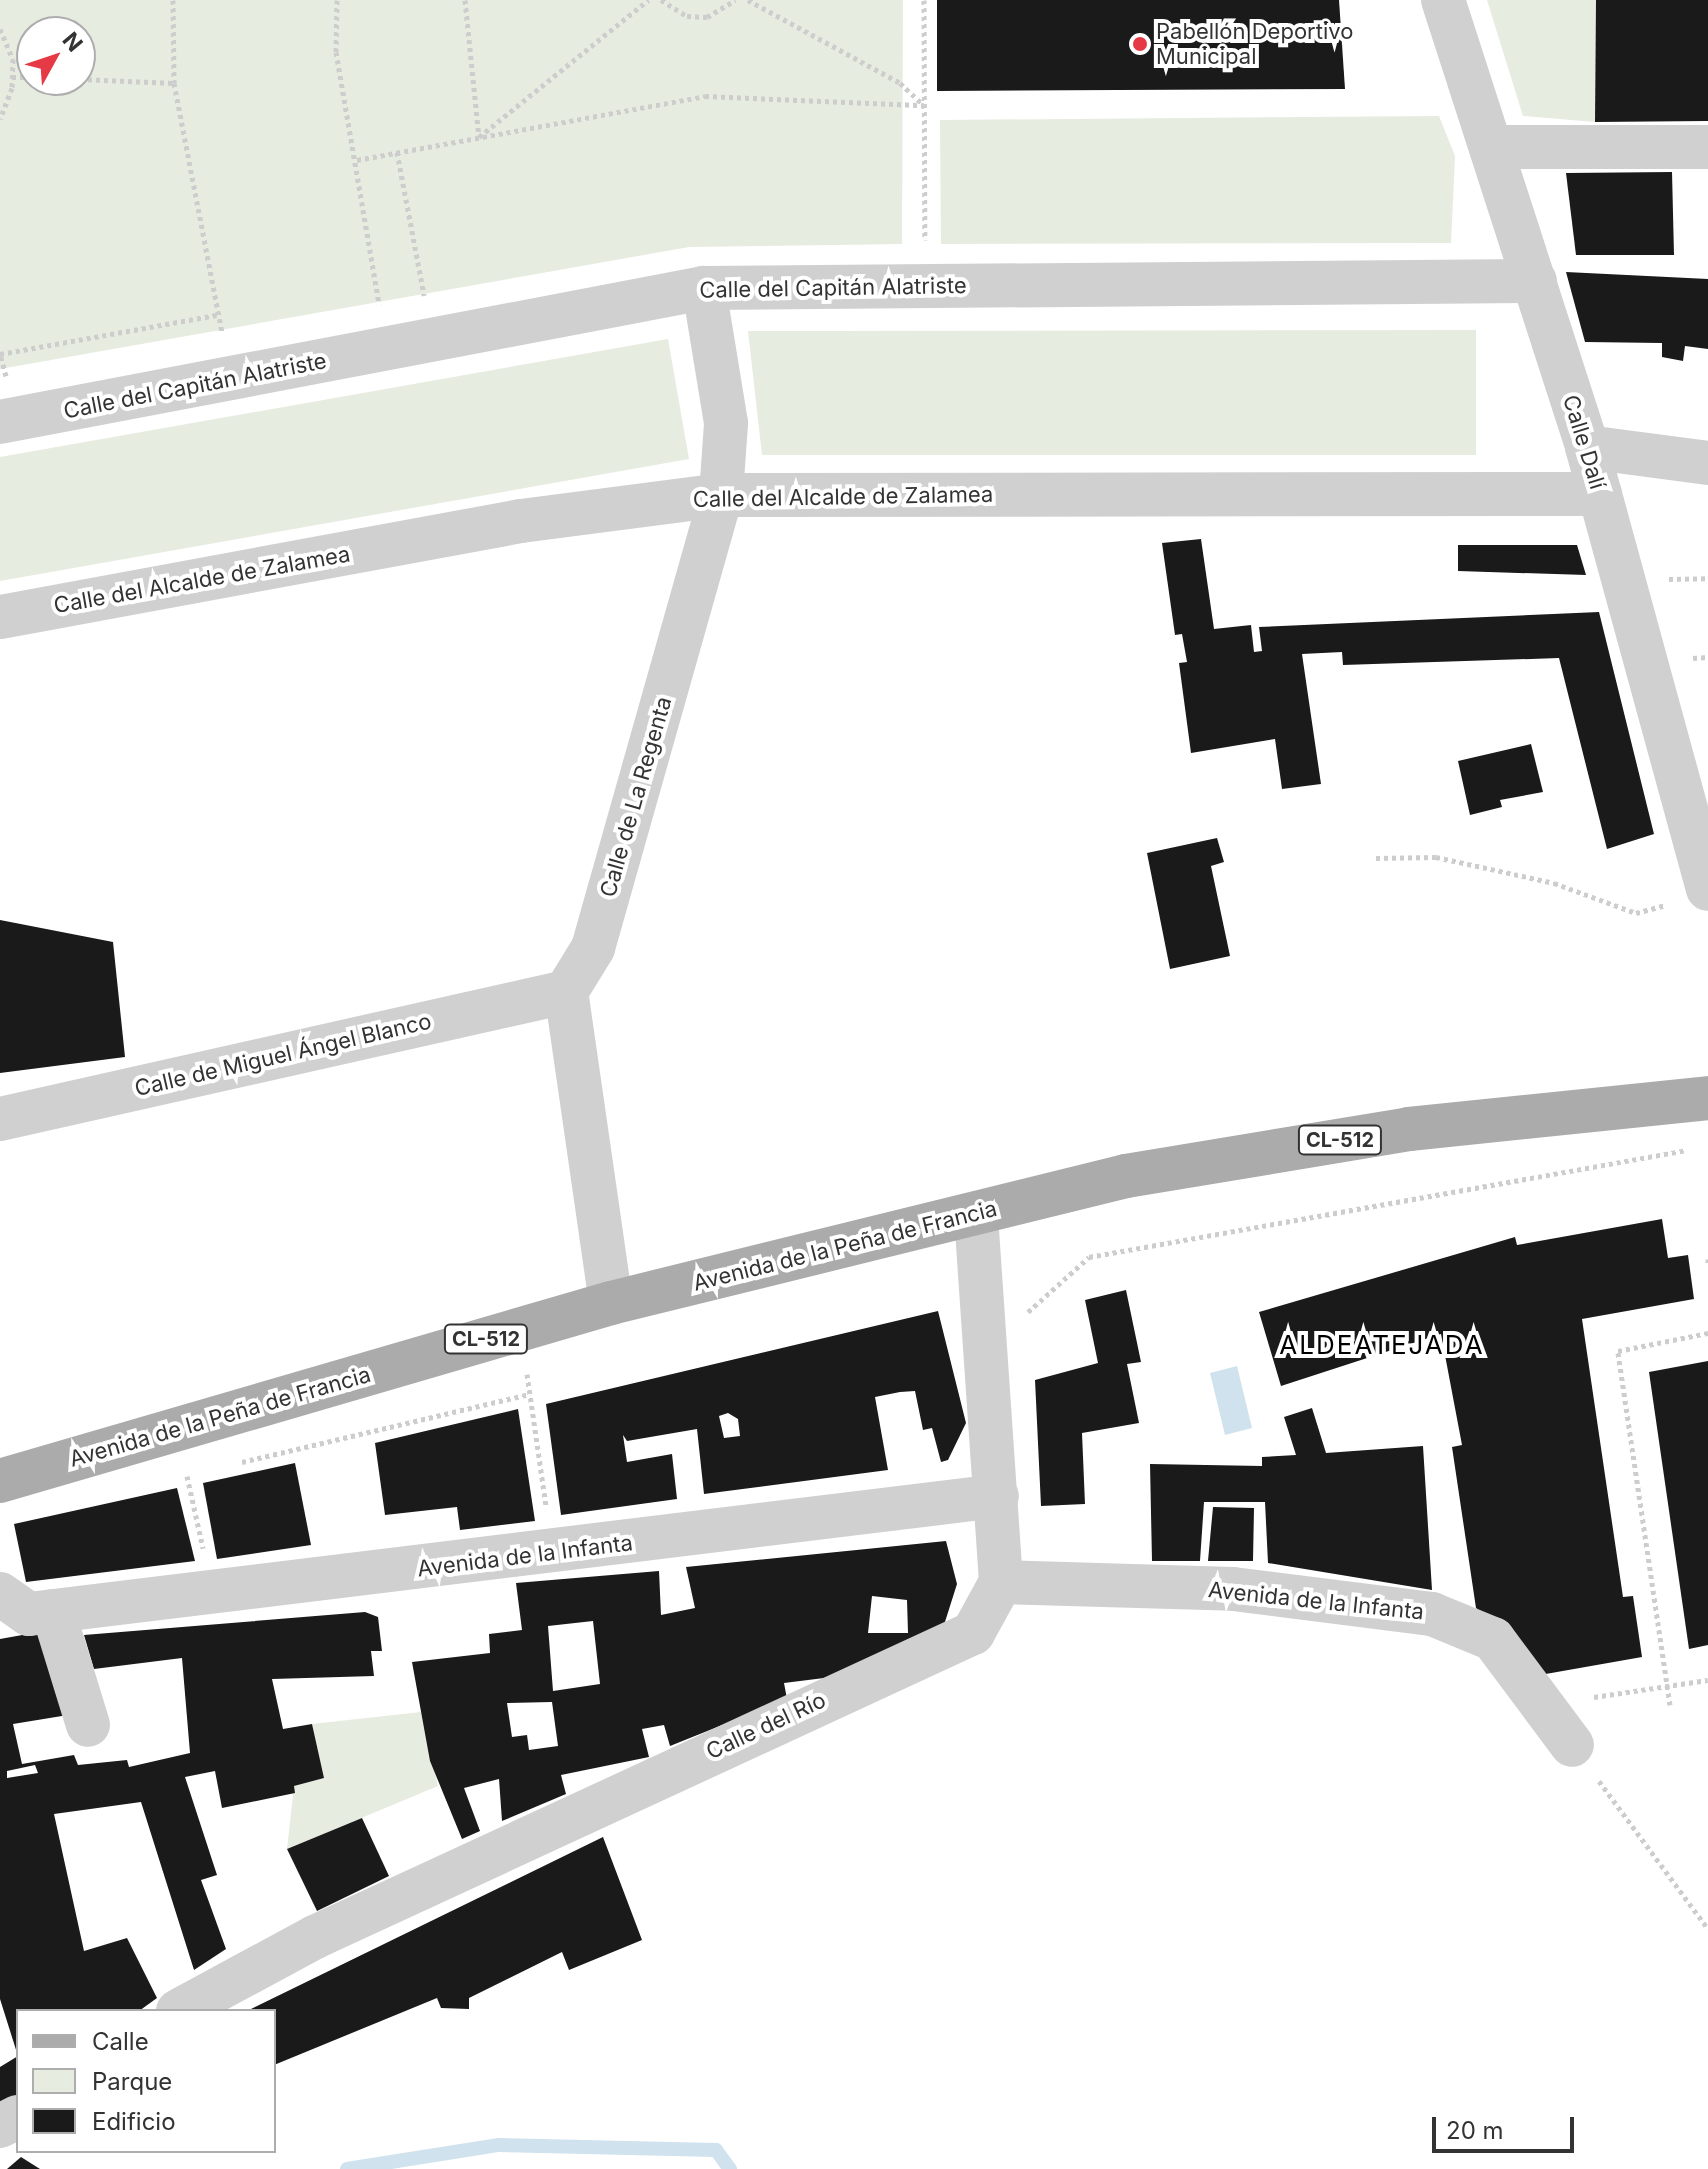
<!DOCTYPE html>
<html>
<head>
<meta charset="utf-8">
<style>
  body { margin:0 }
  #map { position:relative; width:1708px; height:2169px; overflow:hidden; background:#fff; font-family:Inter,sans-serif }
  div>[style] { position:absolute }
  .green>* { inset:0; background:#e6ecdf }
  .water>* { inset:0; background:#cfe2ee }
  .stream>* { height:14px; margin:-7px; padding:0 7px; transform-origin:7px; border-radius:7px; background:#cfe2ee }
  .building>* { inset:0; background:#1a1a1a }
  .path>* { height:5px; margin-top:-2.5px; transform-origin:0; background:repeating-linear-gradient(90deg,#cdcdcd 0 4px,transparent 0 8px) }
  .minor>* { height:44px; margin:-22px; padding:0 22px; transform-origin:22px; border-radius:22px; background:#d0d0d0 }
  .major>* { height:44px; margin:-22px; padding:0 22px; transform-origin:22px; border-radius:22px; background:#ababab }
  .dots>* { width:22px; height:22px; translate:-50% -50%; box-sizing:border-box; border:4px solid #fff; border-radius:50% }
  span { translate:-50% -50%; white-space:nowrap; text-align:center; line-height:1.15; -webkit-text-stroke:8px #fff; paint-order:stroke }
  .shield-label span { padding:2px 6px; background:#fff; border:2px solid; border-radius:6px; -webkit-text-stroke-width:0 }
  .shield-label { font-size:20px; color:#333; font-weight:700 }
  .poi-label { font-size:22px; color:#333 }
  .left { translate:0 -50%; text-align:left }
  .street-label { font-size:22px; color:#333 }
  .quarter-label { font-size:26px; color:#000; letter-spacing:2px }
  .legend { position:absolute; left:16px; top:2009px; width:260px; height:144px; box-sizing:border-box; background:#fff; border:2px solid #adadad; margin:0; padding:10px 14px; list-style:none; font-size:24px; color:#333 }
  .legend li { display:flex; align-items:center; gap:16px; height:40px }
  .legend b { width:40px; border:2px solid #adadad }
  .north { position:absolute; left:16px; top:16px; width:80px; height:80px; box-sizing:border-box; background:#fff; border:2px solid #adadad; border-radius:50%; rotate:50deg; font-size:22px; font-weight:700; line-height:32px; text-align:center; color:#333 }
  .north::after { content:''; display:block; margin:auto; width:28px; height:36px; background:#e63946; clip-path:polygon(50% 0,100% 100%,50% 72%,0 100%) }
  .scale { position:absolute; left:1432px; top:2117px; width:142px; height:36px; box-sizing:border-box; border:4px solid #333; border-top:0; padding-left:10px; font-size:24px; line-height:28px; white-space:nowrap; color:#333; -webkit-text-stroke:6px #fff; paint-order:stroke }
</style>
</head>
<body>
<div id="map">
  <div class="green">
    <i style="clip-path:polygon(evenodd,0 0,903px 0,902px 244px,689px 247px,0 369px,0 0,32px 32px,80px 32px,80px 80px,32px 80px,32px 32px)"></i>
    <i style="clip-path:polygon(1487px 0,1596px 0,1595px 122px,1523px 116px)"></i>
    <i style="clip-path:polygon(1439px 116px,1455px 156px,1451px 243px,941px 244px,940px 120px)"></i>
    <i style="clip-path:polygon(1476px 330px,1476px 455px,762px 455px,748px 331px)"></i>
    <i style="clip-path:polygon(668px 339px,689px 459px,0 581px,0 457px)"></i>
    <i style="clip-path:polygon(421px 1712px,438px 1786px,287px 1849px,294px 1786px,324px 1778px,312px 1724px)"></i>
  </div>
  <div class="water">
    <i style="clip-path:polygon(1237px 1366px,1252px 1428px,1225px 1435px,1210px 1373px)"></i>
  </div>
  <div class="stream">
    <i style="left:347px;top:2169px;width:154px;rotate:-9deg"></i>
    <i style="left:499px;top:2145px;width:217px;rotate:1.3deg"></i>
    <i style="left:716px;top:2150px;width:24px;rotate:54deg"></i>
  </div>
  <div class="building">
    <i style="clip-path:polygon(937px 0,1339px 0,1345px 89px,937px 91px)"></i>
    <i style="clip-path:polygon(1596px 0,1708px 0,1708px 121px,1595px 122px)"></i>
    <i style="clip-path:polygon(1672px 172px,1674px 255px,1576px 255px,1566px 173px)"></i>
    <i style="clip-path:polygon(1566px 272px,1708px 279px,1708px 349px,1685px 346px,1683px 361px,1662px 357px,1662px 343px,1585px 342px)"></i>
    <i style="clip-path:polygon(1201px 539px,1214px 629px,1251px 625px,1254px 652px,1262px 651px,1259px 627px,1599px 612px,1654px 834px,1607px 849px,1559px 658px,1343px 665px,1342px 652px,1302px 654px,1321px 784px,1282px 789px,1275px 739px,1191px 753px,1179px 663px,1187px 662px,1182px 634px,1175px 635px,1162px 543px)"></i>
    <i style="clip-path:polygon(1458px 545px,1577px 545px,1586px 575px,1458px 571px)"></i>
    <i style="clip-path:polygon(1531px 744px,1543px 792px,1500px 800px,1502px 807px,1470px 815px,1458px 761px)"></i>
    <i style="clip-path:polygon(1217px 838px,1224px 862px,1211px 866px,1230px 956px,1170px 969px,1147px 853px)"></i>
    <i style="clip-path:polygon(0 920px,113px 942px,125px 1057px,0 1073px)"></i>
    <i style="clip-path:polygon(1662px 1219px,1668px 1258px,1688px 1255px,1694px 1299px,1582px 1319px,1623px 1597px,1633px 1596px,1642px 1657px,1540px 1675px,1510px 1634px,1476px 1608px,1452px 1447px,1462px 1445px,1441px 1334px,1281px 1386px,1259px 1312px,1515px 1237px,1517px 1245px)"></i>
    <i style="clip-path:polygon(1126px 1290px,1141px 1362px,1127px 1364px,1139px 1423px,1082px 1433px,1085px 1504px,1041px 1506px,1035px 1380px,1098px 1363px,1085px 1300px)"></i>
    <i style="clip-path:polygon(evenodd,938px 1311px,966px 1423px,948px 1460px,941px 1462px,932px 1428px,923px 1430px,915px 1391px,900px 1392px,875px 1397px,888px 1470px,704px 1494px,697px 1429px,627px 1441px,623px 1435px,627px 1462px,672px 1454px,677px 1499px,561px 1515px,546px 1404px,938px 1311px,728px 1413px,738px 1419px,740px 1436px,724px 1438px,719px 1416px,728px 1413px)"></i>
    <i style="clip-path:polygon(1708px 1361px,1708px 1645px,1689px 1649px,1649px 1372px)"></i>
    <i style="clip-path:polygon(1312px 1408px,1326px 1453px,1423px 1446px,1432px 1590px,1268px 1563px,1265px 1502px,1204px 1502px,1200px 1561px,1152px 1561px,1150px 1464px,1262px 1466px,1262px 1457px,1296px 1455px,1284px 1417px)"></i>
    <i style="clip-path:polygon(518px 1409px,535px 1521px,460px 1530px,457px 1507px,385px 1515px,375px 1443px)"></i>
    <i style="clip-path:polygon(295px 1463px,311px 1545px,217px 1559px,203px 1483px)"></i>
    <i style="clip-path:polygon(177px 1488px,195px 1561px,26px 1582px,14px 1524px)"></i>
    <i style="clip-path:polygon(1213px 1507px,1254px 1508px,1253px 1561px,1208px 1561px)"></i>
    <i style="clip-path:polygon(evenodd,946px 1541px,957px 1584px,944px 1625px,840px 1676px,784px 1683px,787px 1699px,670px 1746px,664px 1725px,642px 1729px,649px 1757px,561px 1775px,566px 1794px,502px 1821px,499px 1779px,464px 1788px,480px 1831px,462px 1839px,430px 1761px,412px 1662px,490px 1653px,489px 1634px,522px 1630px,516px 1583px,659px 1571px,661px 1615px,695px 1608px,686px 1567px,946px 1541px,872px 1596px,907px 1600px,908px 1633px,868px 1633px,872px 1596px,946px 1541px,593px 1621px,600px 1684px,553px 1691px,548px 1626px,593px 1621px,946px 1541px,552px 1702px,558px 1746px,529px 1750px,527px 1735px,512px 1737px,507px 1703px,552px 1702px)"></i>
    <i style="clip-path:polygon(evenodd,365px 1612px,378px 1617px,382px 1651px,371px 1651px,374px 1676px,272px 1679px,283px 1729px,312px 1724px,324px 1778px,294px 1786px,295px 1793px,222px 1808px,215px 1771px,185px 1777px,217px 1875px,201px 1880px,226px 1949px,194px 1970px,141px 1802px,54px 1814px,84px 1951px,127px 1938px,157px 1998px,139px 2011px,18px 2011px,17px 2053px,0 1999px,0 1639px,39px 1632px,68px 1715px,13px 1724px,22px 1764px,74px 1755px,78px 1765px,127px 1760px,129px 1767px,190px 1753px,182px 1658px,94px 1669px,84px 1635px,365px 1612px,35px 1765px,38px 1773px,7px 1778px,7px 1771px,35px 1765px)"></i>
    <i style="clip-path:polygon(362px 1818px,389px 1876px,317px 1911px,287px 1849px)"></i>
    <i style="clip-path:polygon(603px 1837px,642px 1940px,569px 1970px,562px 1952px,469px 1998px,469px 2009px,441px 2008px,437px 1998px,274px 2065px,274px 2011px,247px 2011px)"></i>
    <i style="clip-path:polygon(18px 2056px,18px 2095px,0 2103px,0 2067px)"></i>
    <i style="clip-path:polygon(21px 2157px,40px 2169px,7px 2169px)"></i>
  </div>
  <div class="path">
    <i style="left:173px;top:0;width:83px;rotate:89.3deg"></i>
    <i style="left:174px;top:83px;width:254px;rotate:79.1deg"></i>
    <i style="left:337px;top:0;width:52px;rotate:91.1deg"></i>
    <i style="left:336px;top:52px;width:256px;rotate:80.3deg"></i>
    <i style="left:465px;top:0;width:138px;rotate:84.2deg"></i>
    <i style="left:479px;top:137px;width:218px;rotate:-39deg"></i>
    <i style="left:661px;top:0;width:31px;rotate:32deg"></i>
    <i style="left:687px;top:16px;width:20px;rotate:3deg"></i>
    <i style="left:707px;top:17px;width:33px;rotate:-31deg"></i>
    <i style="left:748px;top:0;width:173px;rotate:28.6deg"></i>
    <i style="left:900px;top:83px;width:33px;rotate:43deg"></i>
    <i style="left:924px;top:0;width:240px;rotate:89.8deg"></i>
    <i style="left:0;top:29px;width:33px;rotate:67deg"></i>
    <i style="left:13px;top:59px;width:29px;rotate:92deg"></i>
    <i style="left:12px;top:88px;width:33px;rotate:111deg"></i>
    <i style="left:12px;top:77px;width:20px"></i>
    <i style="left:80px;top:79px;width:94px;rotate:2.4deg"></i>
    <i style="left:397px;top:152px;width:146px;rotate:79.3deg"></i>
    <i style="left:357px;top:160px;width:354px;rotate:-10.4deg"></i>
    <i style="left:705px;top:96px;width:219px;rotate:2.4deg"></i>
    <i style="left:6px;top:376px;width:23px;rotate:-105deg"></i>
    <i style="left:0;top:354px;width:220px;rotate:-10.2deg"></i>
    <i style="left:1669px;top:579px;width:39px;rotate:-1deg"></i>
    <i style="left:1693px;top:658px;width:15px;rotate:-4deg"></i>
    <i style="left:1376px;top:858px;width:60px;rotate:-1deg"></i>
    <i style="left:1436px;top:857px;width:121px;rotate:12.4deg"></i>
    <i style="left:1554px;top:883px;width:87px;rotate:20.1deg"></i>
    <i style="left:1636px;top:913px;width:30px;rotate:-15deg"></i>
    <i style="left:1708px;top:1259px;width:7px;rotate:90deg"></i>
    <i style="left:1028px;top:1312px;width:82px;rotate:-42deg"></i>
    <i style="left:1089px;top:1257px;width:607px;rotate:-10.14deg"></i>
    <i style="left:527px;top:1374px;width:133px;rotate:81.8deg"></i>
    <i style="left:242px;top:1462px;width:296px;rotate:-13.3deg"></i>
    <i style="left:187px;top:1476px;width:74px;rotate:77.5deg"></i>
    <i style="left:1594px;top:1697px;width:115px;rotate:-8.5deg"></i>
    <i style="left:1670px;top:1705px;width:358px;rotate:-98.4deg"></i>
    <i style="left:1618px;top:1351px;width:92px;rotate:-11.3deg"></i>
    <i style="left:1599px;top:1781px;width:184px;rotate:53.6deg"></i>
  </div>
  <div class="minor">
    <i style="left:1443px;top:0;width:470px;rotate:72.1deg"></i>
    <i style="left:1587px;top:447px;width:458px;rotate:74.7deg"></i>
    <i style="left:1494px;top:147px;width:214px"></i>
    <i style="left:0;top:422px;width:717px;rotate:-10.78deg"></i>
    <i style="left:704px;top:288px;width:831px;rotate:-0.48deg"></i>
    <i style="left:1587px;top:447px;width:122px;rotate:7.5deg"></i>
    <i style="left:0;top:617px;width:530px;rotate:-10.44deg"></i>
    <i style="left:521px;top:521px;width:202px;rotate:-7.4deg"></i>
    <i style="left:721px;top:495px;width:879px;rotate:-0.07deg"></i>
    <i style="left:0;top:1119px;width:580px;rotate:-12.65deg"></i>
    <i style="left:611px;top:1303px;width:314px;rotate:-98.2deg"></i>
    <i style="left:566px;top:992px;width:52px;rotate:-58.5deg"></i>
    <i style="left:593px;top:948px;width:471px;rotate:-74.2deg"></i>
    <i style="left:721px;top:495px;width:72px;rotate:-86deg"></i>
    <i style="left:726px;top:423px;width:137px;rotate:-99.3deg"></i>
    <i style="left:1001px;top:1582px;width:232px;rotate:1.7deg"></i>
    <i style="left:1233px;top:1589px;width:201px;rotate:7.2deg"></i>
    <i style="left:1432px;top:1614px;width:66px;rotate:22.3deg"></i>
    <i style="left:1493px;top:1639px;width:132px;rotate:53.3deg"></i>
    <i style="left:0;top:1594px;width:35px;rotate:35deg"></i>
    <i style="left:29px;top:1614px;width:975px;rotate:-6.95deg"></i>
    <i style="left:53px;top:1611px;width:119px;rotate:72.9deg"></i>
    <i style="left:178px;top:2011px;width:156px;rotate:-28.4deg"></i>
    <i style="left:315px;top:1937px;width:725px;rotate:-24.8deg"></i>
    <i style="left:973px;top:1633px;width:58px;rotate:-61.2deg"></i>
    <i style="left:1001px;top:1582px;width:369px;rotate:-93.9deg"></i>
    <i style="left:0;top:2126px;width:20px;rotate:-27deg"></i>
  </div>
  <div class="major">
    <i style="left:0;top:1481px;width:636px;rotate:-16.24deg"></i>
    <i style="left:611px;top:1303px;width:530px;rotate:-13.85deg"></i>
    <i style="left:1126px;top:1176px;width:287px;rotate:-9.4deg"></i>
    <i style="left:1409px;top:1129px;width:301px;rotate:-5.9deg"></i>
  </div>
  <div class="dots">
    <i style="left:1140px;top:44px;background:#e63946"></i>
  </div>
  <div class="shield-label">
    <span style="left:1340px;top:1140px">CL-512</span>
    <span style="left:486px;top:1339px">CL-512</span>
  </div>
  <div class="poi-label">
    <span class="left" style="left:1156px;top:44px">Pabellón Deportivo<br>Municipal</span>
  </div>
  <div class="street-label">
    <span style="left:833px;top:288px;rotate:-1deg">Calle del Capitán Alatriste</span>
    <span style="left:195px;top:386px;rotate:-11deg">Calle del Capitán Alatriste</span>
    <span style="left:1584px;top:442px;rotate:73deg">Calle Dalí</span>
    <span style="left:843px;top:497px;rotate:-1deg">Calle del Alcalde de Zalamea</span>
    <span style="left:202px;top:580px;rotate:-10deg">Calle del Alcalde de Zalamea</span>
    <span style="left:636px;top:797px;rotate:-74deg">Calle de La Regenta</span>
    <span style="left:283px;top:1055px;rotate:-13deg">Calle de Miguel Ángel Blanco</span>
    <span style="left:845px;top:1246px;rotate:-14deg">Avenida de la Peña de Francia</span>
    <span style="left:220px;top:1417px;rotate:-16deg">Avenida de la Peña de Francia</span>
    <span style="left:525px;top:1556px;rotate:-7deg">Avenida de la Infanta</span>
    <span style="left:1316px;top:1601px;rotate:6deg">Avenida de la Infanta</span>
    <span style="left:766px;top:1726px;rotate:-25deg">Calle del Río</span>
  </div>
  <div class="quarter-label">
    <span style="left:1382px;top:1345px">ALDEATEJADA</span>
  </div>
  <ul class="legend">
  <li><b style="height:10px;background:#ababab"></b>Calle</li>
  <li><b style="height:22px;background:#e6ecdf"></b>Parque</li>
  <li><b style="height:22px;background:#1a1a1a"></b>Edificio</li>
  </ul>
  <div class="north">N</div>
  <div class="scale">20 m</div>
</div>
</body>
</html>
